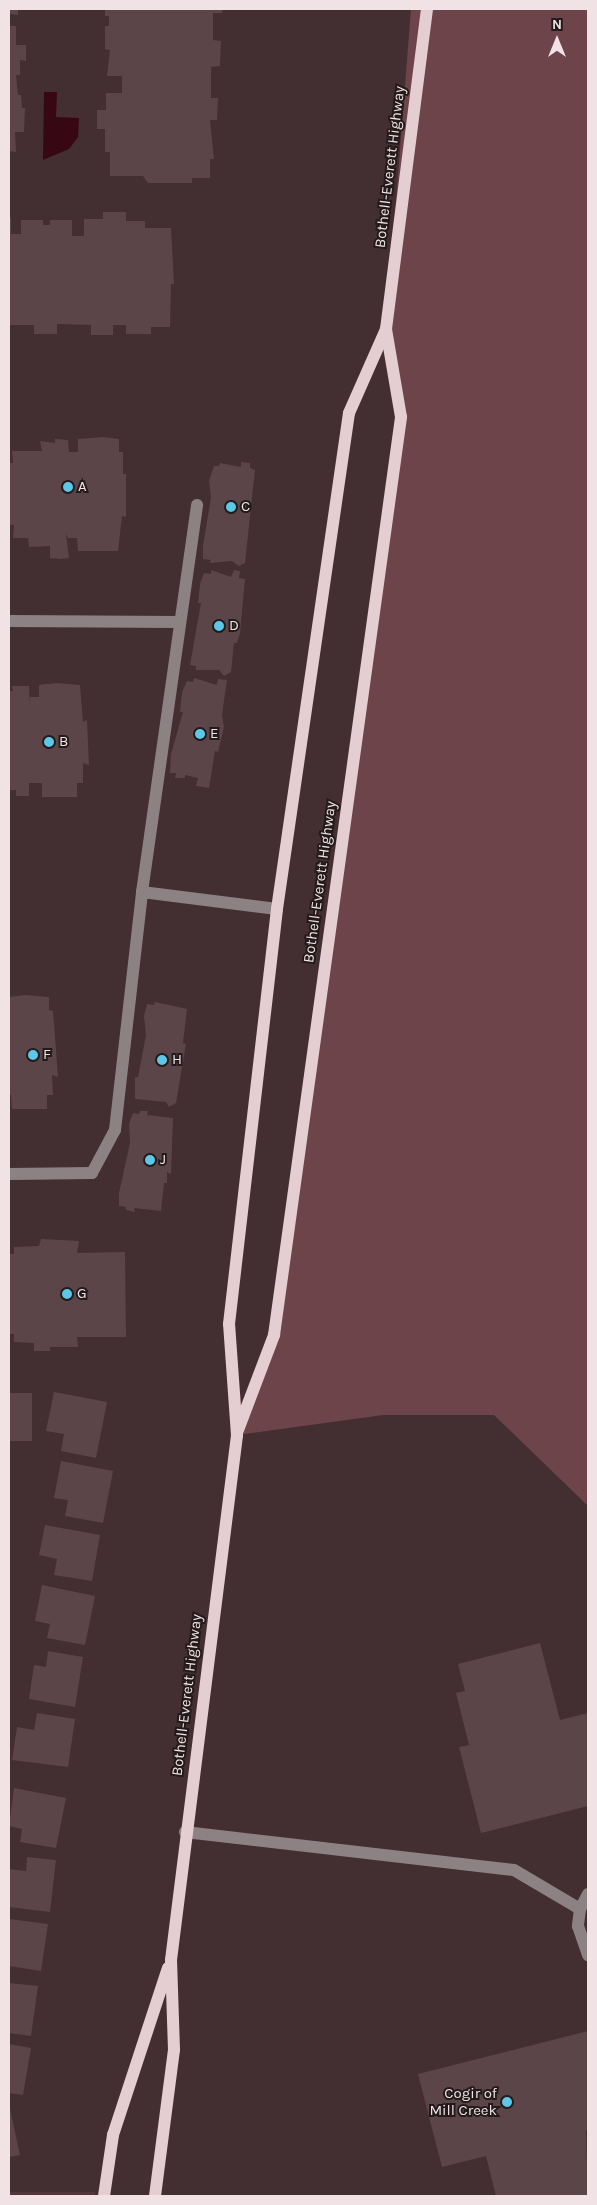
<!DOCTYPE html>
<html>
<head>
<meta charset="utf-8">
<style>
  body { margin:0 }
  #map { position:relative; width:597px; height:2205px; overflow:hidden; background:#432e31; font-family:Karla,sans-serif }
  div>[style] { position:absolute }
  .built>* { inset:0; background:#52373a }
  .green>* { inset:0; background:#6d444a }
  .water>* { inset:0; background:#370814 }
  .building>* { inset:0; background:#5b4548 }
  .minor>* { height:12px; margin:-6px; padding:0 6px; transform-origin:6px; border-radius:6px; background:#8d8283 }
  .major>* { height:12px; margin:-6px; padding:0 6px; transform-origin:6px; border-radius:6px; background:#e5ced1 }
  .dots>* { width:14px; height:14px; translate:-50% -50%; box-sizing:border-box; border:2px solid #231a1b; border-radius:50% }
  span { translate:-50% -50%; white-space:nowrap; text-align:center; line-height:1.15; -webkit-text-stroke:4px #231a1b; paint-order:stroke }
  .street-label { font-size:15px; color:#f1e3e5 }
  .poi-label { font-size:15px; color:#f1e3e5 }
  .left { translate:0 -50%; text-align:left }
  .right { translate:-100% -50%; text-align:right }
  .frame { position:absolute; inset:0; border:10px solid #f1e3e5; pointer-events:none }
  .north { position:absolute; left:532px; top:15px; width:50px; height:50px; -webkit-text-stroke:4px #231a1b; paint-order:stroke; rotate:0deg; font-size:14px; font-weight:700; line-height:20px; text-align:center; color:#f1e3e5 }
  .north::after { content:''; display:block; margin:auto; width:18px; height:22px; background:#f1e3e5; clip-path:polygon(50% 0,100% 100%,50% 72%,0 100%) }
</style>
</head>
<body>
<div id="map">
  <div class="built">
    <i style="clip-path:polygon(9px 2192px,95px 2192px,94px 2196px,9px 2196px)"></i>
  </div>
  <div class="green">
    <i style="clip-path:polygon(411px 9px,588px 9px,588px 1506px,494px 1415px,383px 1415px,237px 1435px,274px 1335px,401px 417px,386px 329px)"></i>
  </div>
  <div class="water">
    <i style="clip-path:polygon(44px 92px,57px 92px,56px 117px,79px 118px,78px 137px,69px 149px,43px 160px)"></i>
  </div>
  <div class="building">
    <i style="clip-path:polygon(9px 9px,18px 9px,18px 15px,9px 14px)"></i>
    <i style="clip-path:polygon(105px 9px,222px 9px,222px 13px,213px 13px,213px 40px,221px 41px,220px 66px,211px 67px,211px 98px,218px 98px,217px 120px,210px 120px,214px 159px,210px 159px,210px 178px,192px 178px,192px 183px,148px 183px,143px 176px,110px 176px,110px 152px,105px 152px,105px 129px,97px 129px,97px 110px,106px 110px,106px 93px,122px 93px,122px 76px,107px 76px,110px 50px,105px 49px,105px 26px,109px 26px,109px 16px,105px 16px)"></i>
    <i style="clip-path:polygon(9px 26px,16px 26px,16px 45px,26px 45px,26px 61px,20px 60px,20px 75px,16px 75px,18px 95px,21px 95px,22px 108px,25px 108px,24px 132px,15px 132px,16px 152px,9px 151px)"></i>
    <i style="clip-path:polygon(103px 212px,126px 212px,126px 221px,145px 221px,145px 228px,171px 228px,174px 284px,171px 284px,170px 327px,151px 327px,151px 334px,126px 334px,126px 325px,113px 325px,113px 335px,91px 335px,91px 325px,57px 324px,57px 334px,34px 334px,34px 325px,9px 325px,9px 218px,11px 218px,11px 234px,21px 234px,21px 220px,43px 220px,43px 225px,50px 225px,50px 220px,72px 220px,72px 236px,84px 236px,84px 219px,103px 219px)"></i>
    <i style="clip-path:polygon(103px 437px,119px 439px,119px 452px,123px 452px,123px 474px,126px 474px,126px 517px,122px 516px,118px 551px,78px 551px,77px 538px,68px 538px,66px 534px,69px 558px,60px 559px,50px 558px,50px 546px,29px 547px,28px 538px,13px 538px,14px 525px,9px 525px,9px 463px,13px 463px,12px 451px,42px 451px,40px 441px,55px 443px,55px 439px,68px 440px,69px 452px,78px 452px,78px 439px)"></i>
    <i style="clip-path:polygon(241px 462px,250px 463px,250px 468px,255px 470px,245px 563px,239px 566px,232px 561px,210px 563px,211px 560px,203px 559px,203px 546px,211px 497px,209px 481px,214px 466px,219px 466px,220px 463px,241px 467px)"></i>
    <i style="clip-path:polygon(211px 570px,231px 577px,234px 570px,240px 571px,239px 578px,245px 579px,240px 633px,237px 643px,234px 643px,231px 672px,224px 676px,219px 670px,196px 670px,196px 666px,190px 665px,201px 603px,198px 603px,200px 584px,204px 573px,211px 574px)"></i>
    <i style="clip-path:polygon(194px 678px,217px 685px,218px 679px,227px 680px,222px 715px,224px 727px,218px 752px,215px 751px,209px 788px,196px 786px,198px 778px,185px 775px,185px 778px,175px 778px,176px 773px,170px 773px,171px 754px,183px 712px,180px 712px,182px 692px,187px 681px,193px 682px)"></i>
    <i style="clip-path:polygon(56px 683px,80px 685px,83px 722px,87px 720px,89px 765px,83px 763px,83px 783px,77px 783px,77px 797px,42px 797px,42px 783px,29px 783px,29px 796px,16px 796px,16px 790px,9px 790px,9px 691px,13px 691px,12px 686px,29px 686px,30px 707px,30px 697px,39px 697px,39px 685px)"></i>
    <i style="clip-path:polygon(25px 995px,49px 997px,49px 1010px,53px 1011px,58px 1077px,52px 1075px,53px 1095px,47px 1095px,47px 1109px,12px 1109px,11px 1095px,9px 1095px,9px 997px)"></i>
    <i style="clip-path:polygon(155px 1002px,187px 1009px,183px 1043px,186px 1044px,176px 1103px,169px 1107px,166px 1102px,135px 1099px,135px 1077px,138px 1077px,146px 1035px,144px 1016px,147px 1004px,154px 1005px)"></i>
    <i style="clip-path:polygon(140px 1111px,148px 1111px,147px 1115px,173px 1118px,171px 1174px,167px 1172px,167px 1183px,164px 1183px,161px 1211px,134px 1208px,135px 1212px,126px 1210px,126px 1207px,119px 1206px,119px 1193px,130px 1143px,129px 1124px,133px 1113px,139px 1114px)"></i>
    <i style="clip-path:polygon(41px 1239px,79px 1241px,77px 1253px,125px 1252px,126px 1337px,77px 1337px,78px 1347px,50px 1347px,50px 1351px,34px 1351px,34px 1343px,14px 1342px,14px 1334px,9px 1334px,9px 1254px,14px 1254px,14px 1247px,39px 1246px)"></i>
    <i style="clip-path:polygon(54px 1392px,107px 1402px,96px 1458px,61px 1451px,64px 1434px,46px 1431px)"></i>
    <i style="clip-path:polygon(9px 1393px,32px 1393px,32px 1441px,9px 1441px)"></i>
    <i style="clip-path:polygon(61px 1461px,113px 1471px,103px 1523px,65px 1516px,68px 1500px,54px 1498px)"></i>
    <i style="clip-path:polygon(45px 1525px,100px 1535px,92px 1581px,54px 1575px,57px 1559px,39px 1555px)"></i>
    <i style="clip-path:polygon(42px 1585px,95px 1596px,85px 1645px,47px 1638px,50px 1624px,35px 1621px)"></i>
    <i style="clip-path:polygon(540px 1643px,560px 1720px,588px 1713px,588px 1806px,481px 1833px,459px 1747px,469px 1745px,456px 1693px,465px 1691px,458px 1664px)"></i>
    <i style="clip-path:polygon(48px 1651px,83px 1657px,75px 1707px,29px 1699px,34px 1665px,46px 1667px)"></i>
    <i style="clip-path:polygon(37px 1713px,75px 1719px,68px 1767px,12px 1760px,17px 1727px,34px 1730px)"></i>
    <i style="clip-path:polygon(14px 1788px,66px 1798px,56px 1848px,20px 1842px,22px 1829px,9px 1826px)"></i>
    <i style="clip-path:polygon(27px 1857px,56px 1860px,50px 1912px,9px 1907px,9px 1869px,26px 1871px)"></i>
    <i style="clip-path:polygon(9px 1919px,48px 1924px,41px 1971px,9px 1966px)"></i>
    <i style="clip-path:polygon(9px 1983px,38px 1986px,31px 2036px,9px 2033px)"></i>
    <i style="clip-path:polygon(588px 2031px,588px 2130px,586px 2131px,588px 2196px,496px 2196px,486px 2156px,442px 2167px,418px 2074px)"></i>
    <i style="clip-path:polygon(9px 2044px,31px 2048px,23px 2095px,9px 2093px)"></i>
    <i style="clip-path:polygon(9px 2104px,20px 2155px,9px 2157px)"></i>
  </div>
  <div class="minor">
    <i style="left:9px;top:621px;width:171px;rotate:0.3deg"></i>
    <i style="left:142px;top:892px;width:136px;rotate:7.2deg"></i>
    <i style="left:9px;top:1174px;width:83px;rotate:-0.7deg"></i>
    <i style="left:92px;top:1173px;width:49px;rotate:-61.9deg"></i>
    <i style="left:115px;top:1130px;width:240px;rotate:-83.5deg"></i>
    <i style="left:142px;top:892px;width:391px;rotate:-81.9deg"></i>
    <i style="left:185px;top:1832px;width:331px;rotate:6.6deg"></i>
    <i style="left:514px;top:1870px;width:77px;rotate:30.6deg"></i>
    <i style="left:588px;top:1894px;width:17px;rotate:118deg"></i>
    <i style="left:580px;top:1909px;width:17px;rotate:97deg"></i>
    <i style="left:578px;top:1926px;width:31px;rotate:71deg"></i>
  </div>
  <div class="major">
    <i style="left:238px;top:1430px;width:102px;rotate:-69.2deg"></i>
    <i style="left:274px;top:1335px;width:927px;rotate:-82.12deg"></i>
    <i style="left:401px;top:417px;width:89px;rotate:-99.7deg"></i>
    <i style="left:104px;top:2196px;width:62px;rotate:-81.6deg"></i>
    <i style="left:113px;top:2135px;width:176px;rotate:-71.8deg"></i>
    <i style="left:155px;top:2196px;width:147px;rotate:-82.6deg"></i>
    <i style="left:174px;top:2050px;width:90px;rotate:-91.9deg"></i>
    <i style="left:171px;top:1960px;width:529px;rotate:-82.83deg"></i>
    <i style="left:237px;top:1435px;width:111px;rotate:-94.1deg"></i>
    <i style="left:229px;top:1324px;width:418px;rotate:-83.4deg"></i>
    <i style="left:277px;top:909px;width:501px;rotate:-81.74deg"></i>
    <i style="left:349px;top:413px;width:92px;rotate:-66.2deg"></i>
    <i style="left:386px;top:329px;width:323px;rotate:-82.7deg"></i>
  </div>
  <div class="dots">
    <i style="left:68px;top:487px;background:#5cc7e7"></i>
    <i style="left:231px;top:507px;background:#5cc7e7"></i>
    <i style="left:219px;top:626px;background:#5cc7e7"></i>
    <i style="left:200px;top:734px;background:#5cc7e7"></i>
    <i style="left:49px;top:742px;background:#5cc7e7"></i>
    <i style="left:33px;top:1055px;background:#5cc7e7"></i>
    <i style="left:162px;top:1060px;background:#5cc7e7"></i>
    <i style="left:150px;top:1160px;background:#5cc7e7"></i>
    <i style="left:67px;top:1294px;background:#5cc7e7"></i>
    <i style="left:507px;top:2102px;background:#5cc7e7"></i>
  </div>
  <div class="street-label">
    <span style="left:390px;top:167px;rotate:-83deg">Bothell-Everett Highway</span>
    <span style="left:320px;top:882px;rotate:-82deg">Bothell-Everett Highway</span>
    <span style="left:187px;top:1695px;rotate:-83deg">Bothell-Everett Highway</span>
  </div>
  <div class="poi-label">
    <span class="left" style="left:78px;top:487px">A</span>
    <span class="left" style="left:241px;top:507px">C</span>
    <span class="left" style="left:229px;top:626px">D</span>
    <span class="left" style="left:210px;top:734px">E</span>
    <span class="left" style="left:59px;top:742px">B</span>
    <span class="left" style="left:43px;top:1055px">F</span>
    <span class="left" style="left:172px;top:1060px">H</span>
    <span class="left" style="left:160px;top:1160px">J</span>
    <span class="left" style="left:77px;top:1294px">G</span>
    <span class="right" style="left:497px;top:2102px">Cogir of<br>Mill Creek</span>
  </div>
  <div class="frame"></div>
  <div class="north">N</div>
</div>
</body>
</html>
